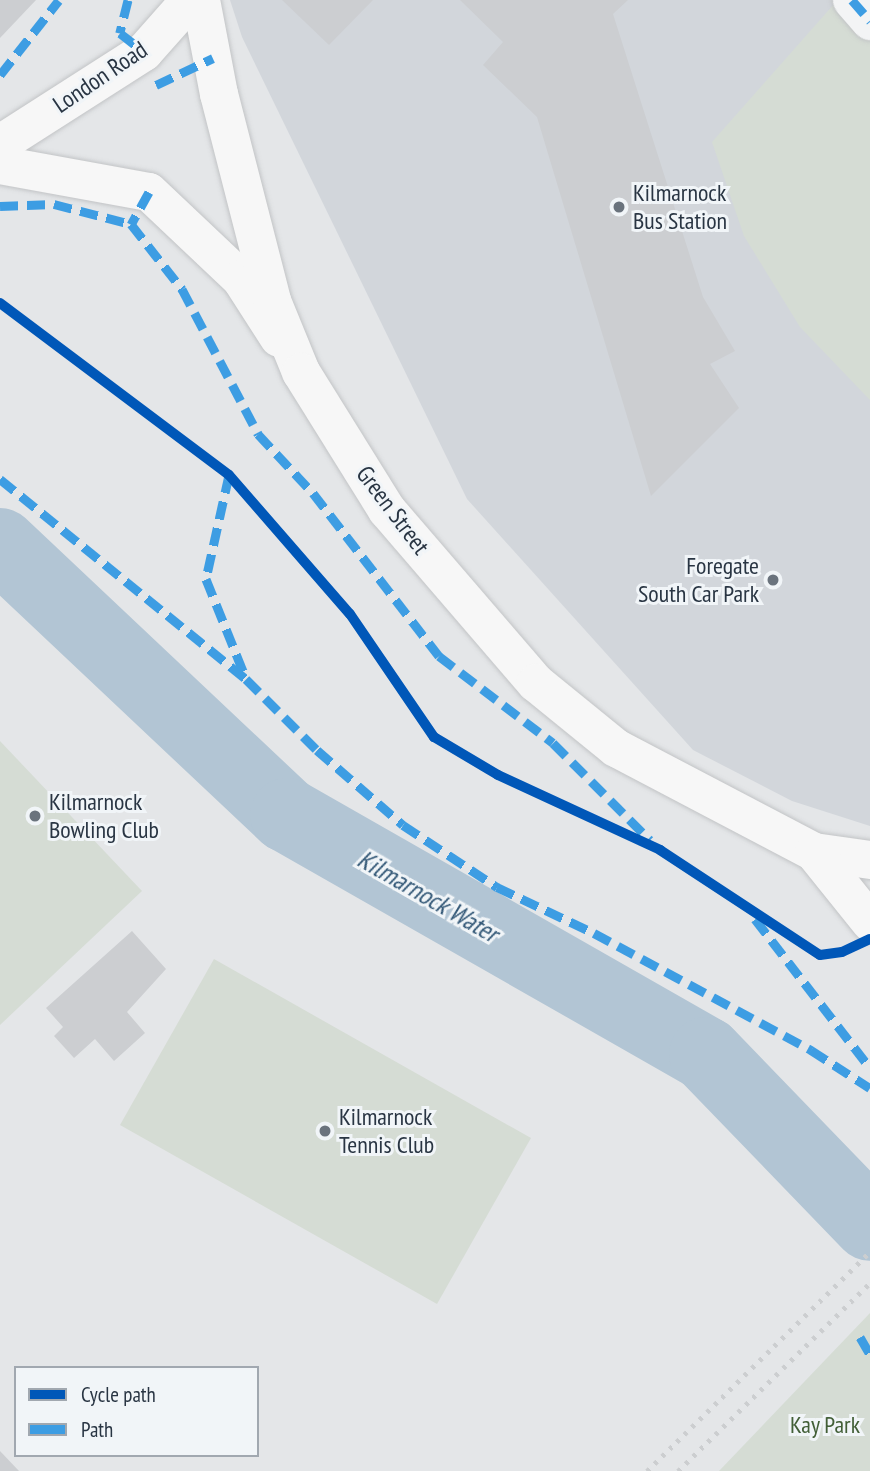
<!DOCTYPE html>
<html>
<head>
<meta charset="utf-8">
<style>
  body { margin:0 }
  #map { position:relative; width:870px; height:1471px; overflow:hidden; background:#e4e6e8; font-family:"PT Sans Narrow",sans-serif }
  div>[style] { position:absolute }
  .built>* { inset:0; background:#d2d6db }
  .green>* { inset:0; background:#d5dcd4 }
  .river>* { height:74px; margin:-37px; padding:0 37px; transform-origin:37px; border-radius:37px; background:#b2c5d4 }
  .building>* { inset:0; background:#ccced1 }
  .roads { filter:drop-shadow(0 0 2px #c2c4c6) drop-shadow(0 0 2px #c2c4c6) }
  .street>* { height:38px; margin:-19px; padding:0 19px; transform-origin:19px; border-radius:19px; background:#f3f4f5 }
  .secondary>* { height:38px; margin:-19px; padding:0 19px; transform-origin:19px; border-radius:19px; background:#f7f7f7 }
  .primary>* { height:38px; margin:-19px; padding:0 19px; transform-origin:19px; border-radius:19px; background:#f7f7f7 }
  .rail>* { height:5px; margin-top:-2.5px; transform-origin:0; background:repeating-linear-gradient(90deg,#ccced0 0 3.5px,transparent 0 10.5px) }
  .quiet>* { height:9px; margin-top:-4.5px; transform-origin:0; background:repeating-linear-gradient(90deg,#3d9de3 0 18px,transparent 0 27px) }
  .cycleway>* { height:10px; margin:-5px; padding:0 5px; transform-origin:5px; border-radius:5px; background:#0057b8 }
  .dots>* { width:19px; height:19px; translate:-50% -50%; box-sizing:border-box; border:4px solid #f1f5f8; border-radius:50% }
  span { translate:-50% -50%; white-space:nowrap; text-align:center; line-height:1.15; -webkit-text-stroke:6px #f1f5f8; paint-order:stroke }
  .street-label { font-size:24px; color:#293543 }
  .poi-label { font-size:24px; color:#293543 }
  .left { translate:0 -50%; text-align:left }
  .right { translate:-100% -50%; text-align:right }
  .park-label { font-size:24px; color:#425f37 }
  .water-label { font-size:26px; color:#335877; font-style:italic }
  .legend { position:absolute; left:14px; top:1366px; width:245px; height:91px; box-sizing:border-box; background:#f1f5f8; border:2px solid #a1a8b0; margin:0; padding:9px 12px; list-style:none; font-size:21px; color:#293543 }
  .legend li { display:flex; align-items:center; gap:14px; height:35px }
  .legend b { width:35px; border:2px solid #a1a8b0 }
</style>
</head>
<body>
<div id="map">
  <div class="built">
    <i style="clip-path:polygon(230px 0,870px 0,870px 826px,792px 801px,693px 750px,467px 499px,242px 37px)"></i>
  </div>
  <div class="green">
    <i style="clip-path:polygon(835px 3px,870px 39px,870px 400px,800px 327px,744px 236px,712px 142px)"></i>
    <i style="clip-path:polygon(0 741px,142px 891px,0 1025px)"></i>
    <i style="clip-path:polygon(214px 959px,531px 1138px,437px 1304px,120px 1125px)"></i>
    <i style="clip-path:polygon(870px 1313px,870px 1471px,719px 1471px)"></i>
  </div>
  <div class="river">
    <i style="left:0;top:545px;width:394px;rotate:43.3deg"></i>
    <i style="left:287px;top:815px;width:482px;rotate:29.7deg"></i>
    <i style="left:706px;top:1054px;width:236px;rotate:46deg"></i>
  </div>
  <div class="building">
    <i style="clip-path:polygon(0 0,36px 0,0 38px)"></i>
    <i style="clip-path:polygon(282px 0,373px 0,329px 45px)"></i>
    <i style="clip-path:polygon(460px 0,628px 0,613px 14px,703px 297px,735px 351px,710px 364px,739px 408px,651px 496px,537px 117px,483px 65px,503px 42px)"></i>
    <i style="clip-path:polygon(132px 931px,166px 969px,127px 1012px,145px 1033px,114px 1061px,95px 1039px,74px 1058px,54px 1036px,63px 1027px,46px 1008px)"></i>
    <i style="clip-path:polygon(0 1451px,19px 1471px,0 1471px)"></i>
  </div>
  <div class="roads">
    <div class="street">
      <i style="left:852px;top:0;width:28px;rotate:49deg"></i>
    </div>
    <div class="secondary">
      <i style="left:0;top:144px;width:171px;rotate:-32.6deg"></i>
      <i style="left:144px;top:52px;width:69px;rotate:-48.5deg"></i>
      <i style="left:0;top:165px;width:151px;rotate:10.3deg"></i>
      <i style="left:149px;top:192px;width:127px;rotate:43.4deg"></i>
      <i style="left:241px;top:279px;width:70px;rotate:57.2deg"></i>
    </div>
    <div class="primary">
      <i style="left:201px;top:0;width:96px;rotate:79.2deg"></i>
      <i style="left:219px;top:94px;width:214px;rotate:75.6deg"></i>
      <i style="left:272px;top:301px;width:77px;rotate:67.8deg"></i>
      <i style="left:301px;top:372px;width:163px;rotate:58.1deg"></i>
      <i style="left:387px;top:510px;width:228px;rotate:49.3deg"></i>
      <i style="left:536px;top:683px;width:103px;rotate:39.1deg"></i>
      <i style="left:616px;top:748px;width:224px;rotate:27.7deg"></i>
      <i style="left:814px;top:852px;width:57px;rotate:8.1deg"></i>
      <i style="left:814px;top:852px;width:90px;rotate:51.3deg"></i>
    </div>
  </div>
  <div class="rail">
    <i style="left:647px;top:1471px;width:313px;rotate:-44.5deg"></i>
    <i style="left:678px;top:1471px;width:269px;rotate:-44.4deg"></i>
  </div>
  <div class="quiet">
    <i style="left:128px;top:0;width:34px;rotate:104deg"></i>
    <i style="left:120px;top:33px;width:31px;rotate:38deg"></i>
    <i style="left:852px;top:0;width:28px;rotate:49deg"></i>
    <i style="left:0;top:75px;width:95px;rotate:-51.8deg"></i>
    <i style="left:156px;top:85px;width:63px;rotate:-25.3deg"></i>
    <i style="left:149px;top:192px;width:37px;rotate:119deg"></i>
    <i style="left:131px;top:224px;width:83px;rotate:51.9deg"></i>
    <i style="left:182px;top:289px;width:164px;rotate:62.3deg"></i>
    <i style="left:258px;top:434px;width:81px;rotate:47deg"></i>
    <i style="left:313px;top:493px;width:206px;rotate:52.3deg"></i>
    <i style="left:439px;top:656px;width:143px;rotate:37.3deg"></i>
    <i style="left:553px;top:743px;width:137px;rotate:45deg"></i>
    <i style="left:0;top:206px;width:54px;rotate:-2.1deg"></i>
    <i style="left:54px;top:204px;width:80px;rotate:14.6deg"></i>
    <i style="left:229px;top:475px;width:107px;rotate:102.5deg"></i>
    <i style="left:206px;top:579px;width:105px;rotate:68.1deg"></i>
    <i style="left:0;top:479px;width:317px;rotate:39.1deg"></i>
    <i style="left:246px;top:679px;width:100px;rotate:45deg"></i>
    <i style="left:317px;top:750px;width:114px;rotate:41.1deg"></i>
    <i style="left:403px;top:825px;width:113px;rotate:33.4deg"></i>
    <i style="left:497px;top:887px;width:107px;rotate:25.4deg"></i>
    <i style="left:594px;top:933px;width:247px;rotate:28.3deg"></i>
    <i style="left:811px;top:1050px;width:70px;rotate:32.8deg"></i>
    <i style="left:755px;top:919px;width:188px;rotate:52.3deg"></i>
    <i style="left:860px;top:1337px;width:20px;rotate:60deg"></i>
  </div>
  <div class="cycleway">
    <i style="left:0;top:303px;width:286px;rotate:36.9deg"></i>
    <i style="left:229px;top:475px;width:184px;rotate:49deg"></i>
    <i style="left:350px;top:614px;width:149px;rotate:55.7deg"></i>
    <i style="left:434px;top:737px;width:74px;rotate:30.7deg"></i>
    <i style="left:498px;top:775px;width:179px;rotate:24.8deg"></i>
    <i style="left:660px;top:850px;width:191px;rotate:33.3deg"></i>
    <i style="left:820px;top:955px;width:22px;rotate:-8deg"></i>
    <i style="left:842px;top:952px;width:31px;rotate:-25deg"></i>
  </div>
  <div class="dots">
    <i style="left:619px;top:207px;background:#6a737d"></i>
    <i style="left:773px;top:580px;background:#6a737d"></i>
    <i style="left:35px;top:816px;background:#6a737d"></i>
    <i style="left:325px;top:1131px;background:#6a737d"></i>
  </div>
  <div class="street-label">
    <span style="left:100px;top:77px;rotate:-34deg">London Road</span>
    <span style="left:393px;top:510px;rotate:53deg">Green Street</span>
  </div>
  <div class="poi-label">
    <span class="left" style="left:633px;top:207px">Kilmarnock<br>Bus Station</span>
    <span class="right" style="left:759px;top:580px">Foregate<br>South Car Park</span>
    <span class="left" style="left:49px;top:816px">Kilmarnock<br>Bowling Club</span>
    <span class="left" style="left:339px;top:1131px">Kilmarnock<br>Tennis Club</span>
  </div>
  <div class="park-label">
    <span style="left:825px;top:1425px">Kay Park</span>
  </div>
  <div class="water-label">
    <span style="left:428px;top:896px;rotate:30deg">Kilmarnock Water</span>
  </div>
  <ul class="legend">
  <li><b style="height:9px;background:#0057b8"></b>Cycle path</li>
  <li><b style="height:9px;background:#3d9de3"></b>Path</li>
  </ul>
</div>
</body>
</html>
